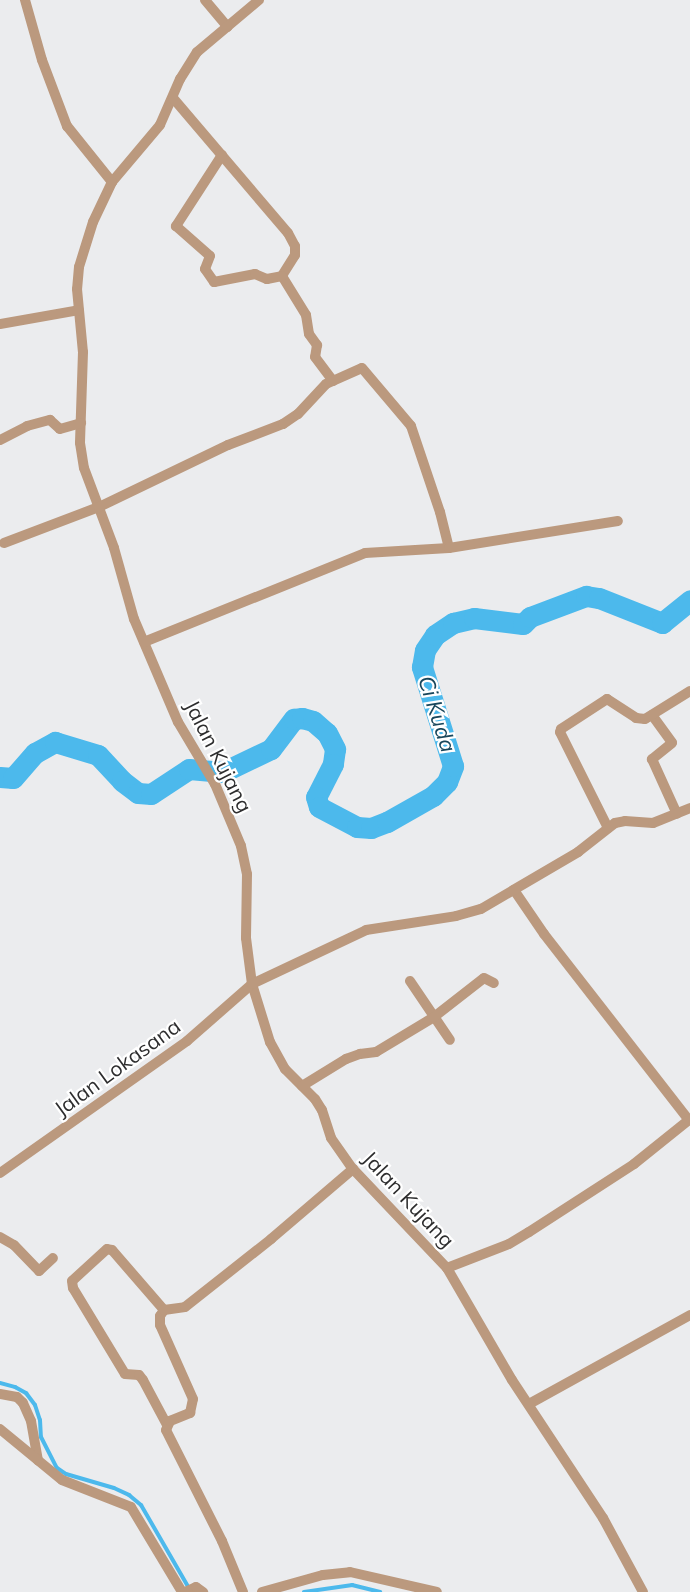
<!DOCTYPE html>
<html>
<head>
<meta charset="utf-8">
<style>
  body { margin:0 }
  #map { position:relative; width:690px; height:1592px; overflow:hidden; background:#ebecee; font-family:Mulish,sans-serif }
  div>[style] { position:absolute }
  .stream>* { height:4px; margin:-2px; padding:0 2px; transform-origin:2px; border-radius:2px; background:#4cb9ec }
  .river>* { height:21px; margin:-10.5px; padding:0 10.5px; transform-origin:10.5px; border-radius:10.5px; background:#4cb9ec }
  .minor>* { height:10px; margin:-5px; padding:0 5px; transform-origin:5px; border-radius:5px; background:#bb997e }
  span { translate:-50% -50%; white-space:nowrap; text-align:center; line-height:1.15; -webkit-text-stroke:4.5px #fff; paint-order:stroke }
  .street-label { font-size:21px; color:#2d2d2e }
  .water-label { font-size:22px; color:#18465b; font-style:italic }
</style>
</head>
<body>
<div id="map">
  <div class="stream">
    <i style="left:0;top:1383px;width:16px;rotate:15deg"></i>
    <i style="left:15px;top:1387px;width:13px;rotate:29deg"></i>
    <i style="left:26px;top:1393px;width:15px;rotate:53deg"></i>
    <i style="left:35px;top:1405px;width:16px;rotate:72deg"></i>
    <i style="left:40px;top:1420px;width:17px;rotate:87deg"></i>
    <i style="left:41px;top:1437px;width:35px;rotate:63deg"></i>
    <i style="left:57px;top:1468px;width:11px;rotate:34deg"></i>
    <i style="left:66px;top:1474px;width:50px;rotate:16.3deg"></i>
    <i style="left:114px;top:1488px;width:17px;rotate:25deg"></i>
    <i style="left:129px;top:1495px;width:16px;rotate:40deg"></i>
    <i style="left:141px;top:1505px;width:96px;rotate:60deg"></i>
    <i style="left:304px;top:1592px;width:49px;rotate:-8.3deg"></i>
    <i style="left:352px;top:1585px;width:29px;rotate:14deg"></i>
  </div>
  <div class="river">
    <i style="left:0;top:777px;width:13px;rotate:4deg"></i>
    <i style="left:13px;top:778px;width:33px;rotate:-49deg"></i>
    <i style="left:35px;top:753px;width:23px;rotate:-29deg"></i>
    <i style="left:55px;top:742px;width:45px;rotate:16.8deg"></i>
    <i style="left:98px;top:755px;width:35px;rotate:47deg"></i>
    <i style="left:122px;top:781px;width:20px;rotate:37deg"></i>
    <i style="left:138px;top:793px;width:13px;rotate:4deg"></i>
    <i style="left:151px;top:794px;width:45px;rotate:-33.3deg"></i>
    <i style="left:189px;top:769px;width:34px;rotate:5deg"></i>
    <i style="left:223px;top:772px;width:53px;rotate:-25.6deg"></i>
    <i style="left:271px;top:749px;width:38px;rotate:-53deg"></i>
    <i style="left:294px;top:719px;width:8px;rotate:-7deg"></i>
    <i style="left:302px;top:718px;width:11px;rotate:15deg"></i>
    <i style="left:313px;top:721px;width:18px;rotate:41deg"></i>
    <i style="left:327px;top:733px;width:18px;rotate:63deg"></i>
    <i style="left:335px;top:749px;width:15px;rotate:98deg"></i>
    <i style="left:333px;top:764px;width:37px;rotate:117deg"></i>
    <i style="left:316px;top:797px;width:10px;rotate:73deg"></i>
    <i style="left:319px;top:807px;width:43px;rotate:27.8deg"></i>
    <i style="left:357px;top:827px;width:14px;rotate:4deg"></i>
    <i style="left:371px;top:828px;width:17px;rotate:-21deg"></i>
    <i style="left:387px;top:822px;width:53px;rotate:-29.5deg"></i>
    <i style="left:433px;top:796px;width:20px;rotate:-45deg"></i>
    <i style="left:447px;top:782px;width:17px;rotate:-69deg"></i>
    <i style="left:453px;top:766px;width:104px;rotate:-107.4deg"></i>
    <i style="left:422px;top:667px;width:17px;rotate:-80deg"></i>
    <i style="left:425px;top:650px;width:18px;rotate:-56deg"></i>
    <i style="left:435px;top:635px;width:22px;rotate:-34deg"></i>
    <i style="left:453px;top:623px;width:22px;rotate:-13deg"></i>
    <i style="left:474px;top:618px;width:49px;rotate:7deg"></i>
    <i style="left:523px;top:624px;width:10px;rotate:-45deg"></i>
    <i style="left:530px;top:617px;width:60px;rotate:-20.6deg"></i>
    <i style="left:586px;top:596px;width:13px;rotate:9deg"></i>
    <i style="left:599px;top:598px;width:68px;rotate:21.6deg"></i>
    <i style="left:662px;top:623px;width:36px;rotate:-39deg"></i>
  </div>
  <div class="minor">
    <i style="left:25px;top:0;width:62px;rotate:74.2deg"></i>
    <i style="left:42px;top:60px;width:71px;rotate:69.3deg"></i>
    <i style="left:67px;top:126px;width:72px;rotate:51.2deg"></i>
    <i style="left:205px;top:0;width:35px;rotate:50deg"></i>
    <i style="left:259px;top:0;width:81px;rotate:140deg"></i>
    <i style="left:197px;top:52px;width:32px;rotate:122deg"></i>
    <i style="left:180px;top:79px;width:50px;rotate:113.5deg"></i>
    <i style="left:160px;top:125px;width:75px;rotate:130.1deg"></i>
    <i style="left:112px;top:182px;width:44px;rotate:115.4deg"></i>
    <i style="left:93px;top:222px;width:47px;rotate:107.3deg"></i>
    <i style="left:79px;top:267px;width:22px;rotate:95deg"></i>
    <i style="left:77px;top:289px;width:63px;rotate:84.6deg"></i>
    <i style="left:83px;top:352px;width:91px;rotate:91.9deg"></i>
    <i style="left:80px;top:443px;width:25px;rotate:81deg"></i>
    <i style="left:84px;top:468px;width:85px;rotate:69.4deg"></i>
    <i style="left:114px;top:548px;width:74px;rotate:74.3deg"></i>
    <i style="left:134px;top:619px;width:112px;rotate:66.9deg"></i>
    <i style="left:178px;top:722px;width:72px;rotate:59.2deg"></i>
    <i style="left:215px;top:784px;width:67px;rotate:67.2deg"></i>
    <i style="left:241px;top:846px;width:29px;rotate:78deg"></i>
    <i style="left:247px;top:874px;width:64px;rotate:90.9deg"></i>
    <i style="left:246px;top:938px;width:46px;rotate:82.6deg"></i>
    <i style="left:252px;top:984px;width:61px;rotate:72.8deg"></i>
    <i style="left:270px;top:1042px;width:31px;rotate:61deg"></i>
    <i style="left:285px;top:1069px;width:42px;rotate:45deg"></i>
    <i style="left:315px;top:1099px;width:13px;rotate:58deg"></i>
    <i style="left:322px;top:1110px;width:29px;rotate:72deg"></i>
    <i style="left:331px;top:1138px;width:38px;rotate:55deg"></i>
    <i style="left:353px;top:1169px;width:137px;rotate:46.5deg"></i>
    <i style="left:447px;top:1268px;width:129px;rotate:59.9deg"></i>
    <i style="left:512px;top:1380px;width:165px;rotate:56.6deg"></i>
    <i style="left:603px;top:1518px;width:84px;rotate:61.6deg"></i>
    <i style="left:173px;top:98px;width:177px;rotate:49.6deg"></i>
    <i style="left:288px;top:233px;width:15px;rotate:62deg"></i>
    <i style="left:295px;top:246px;width:9px;rotate:90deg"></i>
    <i style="left:295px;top:255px;width:25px;rotate:122deg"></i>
    <i style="left:282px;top:276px;width:46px;rotate:58.4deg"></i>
    <i style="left:306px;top:315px;width:19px;rotate:81deg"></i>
    <i style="left:309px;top:334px;width:14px;rotate:54deg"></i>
    <i style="left:317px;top:345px;width:12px;rotate:99deg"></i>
    <i style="left:315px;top:357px;width:30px;rotate:53deg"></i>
    <i style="left:222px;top:155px;width:85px;rotate:122.9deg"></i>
    <i style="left:176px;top:226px;width:45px;rotate:41.4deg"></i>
    <i style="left:210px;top:256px;width:14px;rotate:111deg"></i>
    <i style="left:205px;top:269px;width:16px;rotate:55deg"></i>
    <i style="left:214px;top:282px;width:42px;rotate:-11deg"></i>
    <i style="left:255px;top:274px;width:13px;rotate:23deg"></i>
    <i style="left:267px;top:279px;width:15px;rotate:-11deg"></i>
    <i style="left:0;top:324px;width:80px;rotate:-10deg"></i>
    <i style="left:0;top:440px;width:30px;rotate:-27deg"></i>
    <i style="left:27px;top:426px;width:24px;rotate:-15deg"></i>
    <i style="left:50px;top:420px;width:13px;rotate:42deg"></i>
    <i style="left:60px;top:429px;width:22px;rotate:-16deg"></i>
    <i style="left:4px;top:543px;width:102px;rotate:-20.8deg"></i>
    <i style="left:99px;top:507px;width:143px;rotate:-25.7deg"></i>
    <i style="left:228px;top:445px;width:59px;rotate:-20.9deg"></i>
    <i style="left:283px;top:424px;width:18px;rotate:-34deg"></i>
    <i style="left:298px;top:414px;width:41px;rotate:-47deg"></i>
    <i style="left:326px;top:384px;width:39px;rotate:-24deg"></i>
    <i style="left:362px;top:368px;width:76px;rotate:49.8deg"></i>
    <i style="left:411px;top:426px;width:91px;rotate:71.4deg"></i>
    <i style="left:440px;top:512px;width:37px;rotate:76deg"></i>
    <i style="left:144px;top:642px;width:238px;rotate:-21.9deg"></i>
    <i style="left:365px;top:553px;width:84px;rotate:-3.4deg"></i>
    <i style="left:449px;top:548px;width:171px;rotate:-9.1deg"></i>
    <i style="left:652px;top:715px;width:34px;rotate:54deg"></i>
    <i style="left:672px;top:743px;width:26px;rotate:141deg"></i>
    <i style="left:652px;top:759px;width:60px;rotate:65.6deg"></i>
    <i style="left:608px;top:828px;width:107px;rotate:-116.6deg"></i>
    <i style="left:560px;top:732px;width:3px;rotate:-72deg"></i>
    <i style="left:561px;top:729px;width:55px;rotate:-33.1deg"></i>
    <i style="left:607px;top:699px;width:35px;rotate:33deg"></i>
    <i style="left:636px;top:718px;width:9px;rotate:6deg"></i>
    <i style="left:645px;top:719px;width:53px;rotate:-31.9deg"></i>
    <i style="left:514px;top:890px;width:53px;rotate:55.7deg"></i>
    <i style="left:544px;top:934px;width:236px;rotate:52.1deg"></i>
    <i style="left:410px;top:981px;width:71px;rotate:55.9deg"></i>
    <i style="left:302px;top:1086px;width:52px;rotate:-31.5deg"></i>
    <i style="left:346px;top:1059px;width:15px;rotate:-20deg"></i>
    <i style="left:360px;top:1054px;width:16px;rotate:-7deg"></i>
    <i style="left:376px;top:1052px;width:68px;rotate:-31.1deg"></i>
    <i style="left:434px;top:1017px;width:63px;rotate:-38deg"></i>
    <i style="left:484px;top:978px;width:11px;rotate:27deg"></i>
    <i style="left:0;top:1173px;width:229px;rotate:-35.2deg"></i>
    <i style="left:187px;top:1041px;width:86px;rotate:-41.2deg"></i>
    <i style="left:252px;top:984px;width:126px;rotate:-25.3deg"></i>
    <i style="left:366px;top:930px;width:91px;rotate:-8.8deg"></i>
    <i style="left:456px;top:916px;width:26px;rotate:-16deg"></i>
    <i style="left:481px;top:909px;width:113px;rotate:-30.4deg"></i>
    <i style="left:578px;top:852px;width:47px;rotate:-38.1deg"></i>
    <i style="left:615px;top:823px;width:10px;rotate:-11deg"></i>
    <i style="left:625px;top:821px;width:28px;rotate:4deg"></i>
    <i style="left:653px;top:823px;width:40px;rotate:-22deg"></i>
    <i style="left:0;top:1237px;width:16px;rotate:30deg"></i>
    <i style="left:14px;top:1245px;width:36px;rotate:46deg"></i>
    <i style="left:39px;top:1271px;width:19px;rotate:-43deg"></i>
    <i style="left:447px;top:1268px;width:66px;rotate:-21.2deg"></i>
    <i style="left:509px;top:1244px;width:23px;rotate:-31deg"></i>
    <i style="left:529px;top:1232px;width:125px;rotate:-32.9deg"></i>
    <i style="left:634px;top:1164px;width:72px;rotate:-38.8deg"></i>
    <i style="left:164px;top:1310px;width:79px;rotate:-130.9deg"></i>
    <i style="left:112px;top:1250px;width:5px;rotate:-169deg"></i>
    <i style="left:107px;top:1249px;width:47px;rotate:137.6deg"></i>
    <i style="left:72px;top:1281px;width:7px;rotate:82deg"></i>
    <i style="left:73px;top:1288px;width:100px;rotate:58.8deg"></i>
    <i style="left:125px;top:1374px;width:14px;rotate:4deg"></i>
    <i style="left:139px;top:1375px;width:6px;rotate:51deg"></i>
    <i style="left:143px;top:1380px;width:51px;rotate:61.9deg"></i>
    <i style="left:0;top:1394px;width:17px;rotate:10deg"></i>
    <i style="left:17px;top:1397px;width:8px;rotate:45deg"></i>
    <i style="left:23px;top:1403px;width:20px;rotate:66deg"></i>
    <i style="left:31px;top:1421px;width:40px;rotate:80deg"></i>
    <i style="left:529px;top:1404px;width:184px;rotate:-28.9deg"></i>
    <i style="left:0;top:1429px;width:80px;rotate:39.4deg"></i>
    <i style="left:62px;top:1480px;width:74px;rotate:21.4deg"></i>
    <i style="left:131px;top:1507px;width:99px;rotate:59deg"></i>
    <i style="left:185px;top:1592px;width:12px;rotate:-24deg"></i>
    <i style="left:196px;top:1587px;width:9px;rotate:36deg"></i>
    <i style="left:243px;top:1592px;width:55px;rotate:-112.4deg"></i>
    <i style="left:222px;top:1541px;width:124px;rotate:-116.8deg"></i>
    <i style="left:166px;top:1430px;width:10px;rotate:-66deg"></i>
    <i style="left:170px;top:1421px;width:22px;rotate:-22deg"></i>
    <i style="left:190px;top:1413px;width:14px;rotate:-78deg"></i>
    <i style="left:193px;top:1399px;width:81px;rotate:-114deg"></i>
    <i style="left:160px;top:1325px;width:9px;rotate:-90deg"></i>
    <i style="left:160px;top:1316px;width:7px;rotate:-56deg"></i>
    <i style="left:164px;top:1310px;width:21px;rotate:-8deg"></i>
    <i style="left:185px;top:1307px;width:110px;rotate:-38.3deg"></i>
    <i style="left:271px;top:1239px;width:108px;rotate:-40.5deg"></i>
    <i style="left:262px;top:1592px;width:63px;rotate:-15.6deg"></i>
    <i style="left:323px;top:1575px;width:27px;rotate:-6deg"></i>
    <i style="left:350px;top:1572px;width:89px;rotate:12.9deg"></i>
  </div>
  <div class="street-label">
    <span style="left:219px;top:756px;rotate:63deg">Jalan Kujang</span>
    <span style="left:117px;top:1067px;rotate:-36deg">Jalan Lokasana</span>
    <span style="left:409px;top:1199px;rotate:47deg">Jalan Kujang</span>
  </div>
  <div class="water-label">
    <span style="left:437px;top:714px;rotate:72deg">Ci Kuda</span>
  </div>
</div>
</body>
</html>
